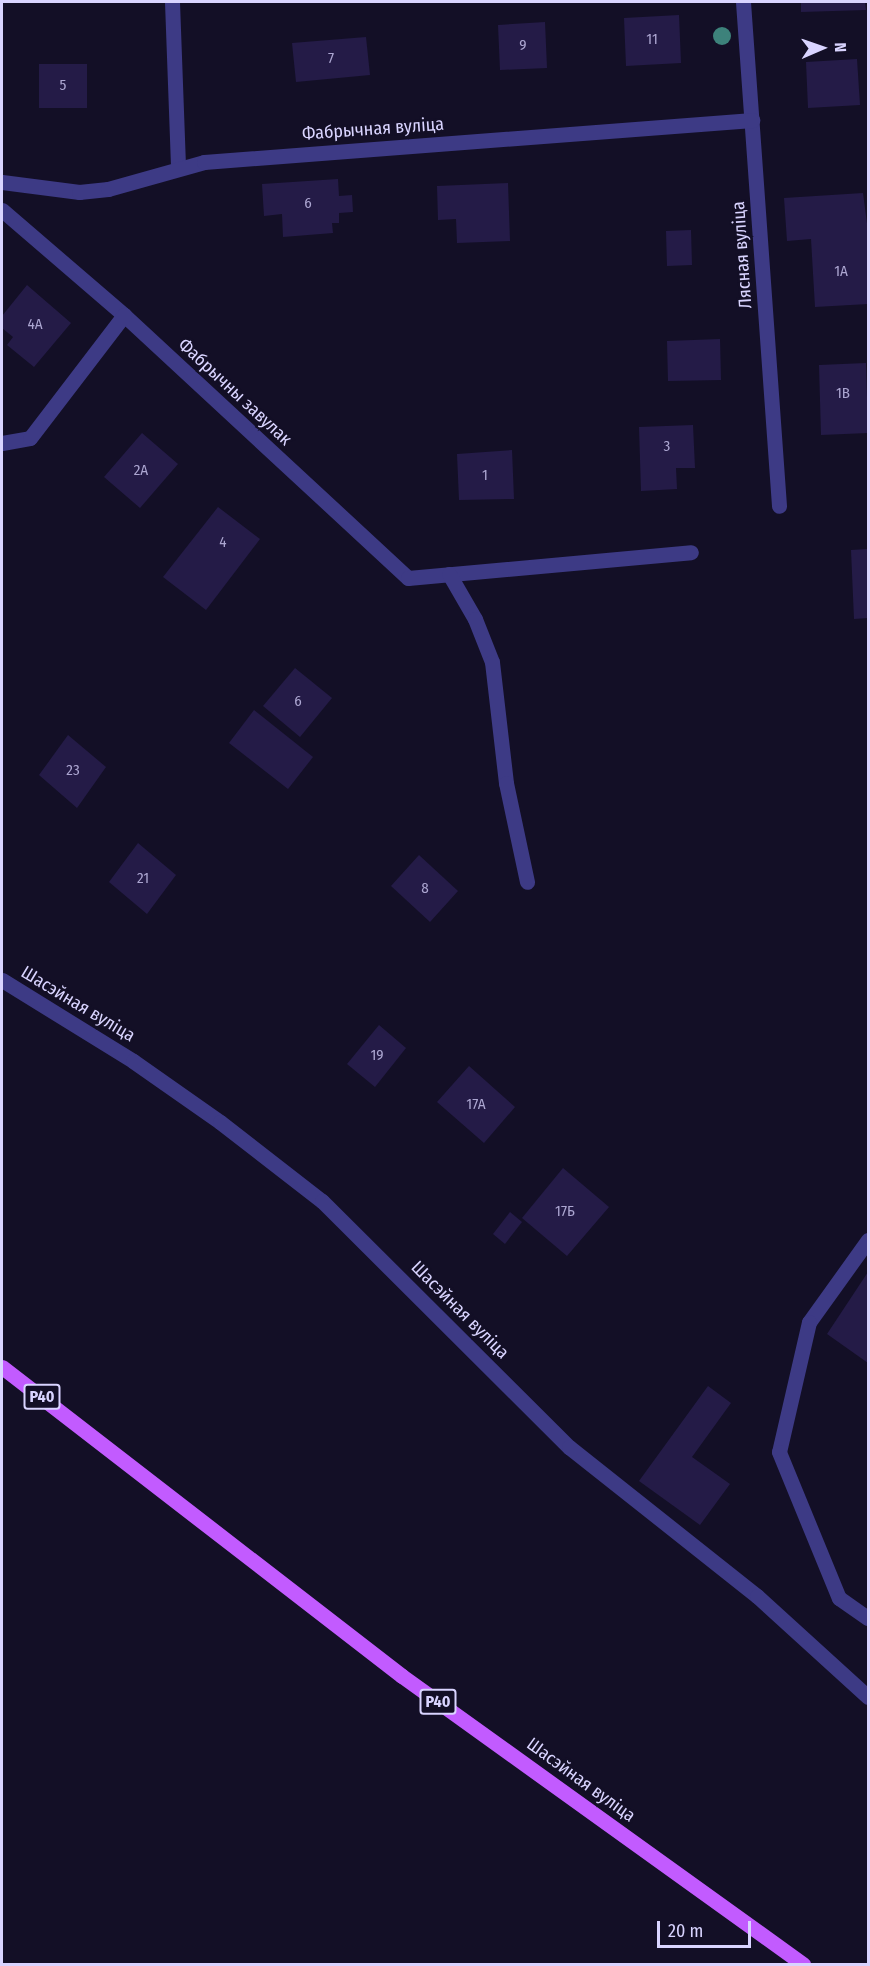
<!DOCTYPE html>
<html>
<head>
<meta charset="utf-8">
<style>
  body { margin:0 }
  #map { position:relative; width:870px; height:1966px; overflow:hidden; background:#130f26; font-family:"Fira Sans Condensed",sans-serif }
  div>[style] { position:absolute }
  .building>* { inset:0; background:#241b47 }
  .lane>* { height:15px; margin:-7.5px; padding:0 7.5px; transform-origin:7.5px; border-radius:7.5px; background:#3d3a85 }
  .street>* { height:15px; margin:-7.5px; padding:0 7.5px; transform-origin:7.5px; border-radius:7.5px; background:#3d3a85 }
  .primary>* { height:15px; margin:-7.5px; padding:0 7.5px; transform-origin:7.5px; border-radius:7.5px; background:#c25bff }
  .trees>* { width:18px; height:18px; margin:-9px; border-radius:50%; background:#3d827b }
  span { translate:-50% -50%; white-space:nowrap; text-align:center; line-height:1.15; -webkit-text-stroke:4.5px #130f26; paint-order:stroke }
  .number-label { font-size:15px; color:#aca6d1 }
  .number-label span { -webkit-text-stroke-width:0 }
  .shield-label span { padding:2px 4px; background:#130f26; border:2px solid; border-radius:4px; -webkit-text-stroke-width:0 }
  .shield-label { font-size:16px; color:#d9d4ff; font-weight:700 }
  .street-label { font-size:18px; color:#d9d4ff }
  .frame { position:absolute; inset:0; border:3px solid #d9d4ff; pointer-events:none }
  .north { position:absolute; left:792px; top:18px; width:60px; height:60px; -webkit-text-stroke:4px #130f26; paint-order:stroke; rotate:88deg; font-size:16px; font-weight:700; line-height:24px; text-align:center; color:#d9d4ff }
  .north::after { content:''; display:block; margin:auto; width:21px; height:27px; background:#d9d4ff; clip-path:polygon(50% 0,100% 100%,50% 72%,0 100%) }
  .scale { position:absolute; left:657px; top:1921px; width:94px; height:27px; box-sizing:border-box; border:3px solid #d9d4ff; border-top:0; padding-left:8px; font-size:18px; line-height:21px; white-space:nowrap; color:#d9d4ff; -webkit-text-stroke:4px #130f26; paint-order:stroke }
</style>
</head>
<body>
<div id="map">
  <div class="building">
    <i style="clip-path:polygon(801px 2px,865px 2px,866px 10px,801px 12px)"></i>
    <i style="clip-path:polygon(679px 15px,681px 63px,626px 66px,624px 18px)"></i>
    <i style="clip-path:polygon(545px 22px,547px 68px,500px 70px,498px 25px)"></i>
    <i style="clip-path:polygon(366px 37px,370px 75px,296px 82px,292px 43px)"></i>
    <i style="clip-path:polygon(857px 59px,860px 105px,808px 108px,806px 62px)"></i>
    <i style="clip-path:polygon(39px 64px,87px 64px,87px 108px,39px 108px)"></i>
    <i style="clip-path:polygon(338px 179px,339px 196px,352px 195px,353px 212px,339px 213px,339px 223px,332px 223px,333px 233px,283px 237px,282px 214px,264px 216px,262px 184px)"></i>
    <i style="clip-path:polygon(508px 183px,510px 241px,457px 243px,456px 219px,438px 220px,437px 186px)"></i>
    <i style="clip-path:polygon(863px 193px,868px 231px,868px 304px,815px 307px,811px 239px,787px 241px,784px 198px)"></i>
    <i style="clip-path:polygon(691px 230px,692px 265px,667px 266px,666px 231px)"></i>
    <i style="clip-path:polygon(27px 285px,71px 323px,34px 367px,7px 345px,13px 337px,2px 328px,2px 316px)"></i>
    <i style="clip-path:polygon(720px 339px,721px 380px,668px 381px,667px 341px)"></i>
    <i style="clip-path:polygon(866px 363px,868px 433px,821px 435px,819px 365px)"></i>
    <i style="clip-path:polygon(693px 425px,695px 468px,676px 468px,677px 489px,641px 491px,639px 427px)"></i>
    <i style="clip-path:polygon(142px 433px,178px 464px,140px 508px,104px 477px)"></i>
    <i style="clip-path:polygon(512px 450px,514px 499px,459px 500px,457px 454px)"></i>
    <i style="clip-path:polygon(218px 507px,260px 539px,206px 610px,163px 577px)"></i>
    <i style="clip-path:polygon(868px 549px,868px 618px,854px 619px,851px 550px)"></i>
    <i style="clip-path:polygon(295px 668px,332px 698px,300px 737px,263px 706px)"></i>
    <i style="clip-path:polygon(254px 710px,313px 757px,288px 789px,229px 743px)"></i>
    <i style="clip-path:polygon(68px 735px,106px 767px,77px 808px,39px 775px)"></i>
    <i style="clip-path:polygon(138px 843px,176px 875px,147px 914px,109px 882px)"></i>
    <i style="clip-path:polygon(419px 855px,458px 891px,430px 922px,391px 886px)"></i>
    <i style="clip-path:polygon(379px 1025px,406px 1048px,375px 1087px,347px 1064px)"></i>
    <i style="clip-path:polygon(469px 1066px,515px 1107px,484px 1143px,437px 1102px)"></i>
    <i style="clip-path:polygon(563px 1168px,609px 1207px,567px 1256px,522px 1218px)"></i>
    <i style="clip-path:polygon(510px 1212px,522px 1222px,505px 1244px,493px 1234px)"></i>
    <i style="clip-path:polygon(868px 1272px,868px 1363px,827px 1334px)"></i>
    <i style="clip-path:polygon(708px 1386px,731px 1403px,692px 1457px,730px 1484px,700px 1525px,639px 1481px)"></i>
  </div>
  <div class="lane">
    <i style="left:172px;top:2px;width:165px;rotate:87.9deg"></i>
    <i style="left:868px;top:1240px;width:101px;rotate:125.7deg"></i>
    <i style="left:809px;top:1322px;width:133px;rotate:103deg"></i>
    <i style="left:779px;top:1452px;width:158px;rotate:67.7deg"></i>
    <i style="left:839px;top:1598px;width:35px;rotate:35deg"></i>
  </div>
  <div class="street">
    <i style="left:743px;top:2px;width:505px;rotate:85.91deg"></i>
    <i style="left:2px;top:182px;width:78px;rotate:7.4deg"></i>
    <i style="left:79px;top:192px;width:29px;rotate:-6deg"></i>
    <i style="left:108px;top:189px;width:100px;rotate:-15.7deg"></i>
    <i style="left:204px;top:162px;width:550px;rotate:-4.38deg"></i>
    <i style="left:2px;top:210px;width:161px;rotate:40.7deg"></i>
    <i style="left:124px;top:315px;width:387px;rotate:42.8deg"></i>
    <i style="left:408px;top:578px;width:284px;rotate:-5.2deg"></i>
    <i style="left:2px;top:443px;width:28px;rotate:-10deg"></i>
    <i style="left:30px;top:438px;width:155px;rotate:-52.6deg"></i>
    <i style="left:449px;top:574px;width:52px;rotate:60deg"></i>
    <i style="left:475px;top:619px;width:46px;rotate:68.4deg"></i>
    <i style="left:492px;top:662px;width:122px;rotate:83.4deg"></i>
    <i style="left:506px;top:783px;width:101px;rotate:78deg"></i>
    <i style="left:2px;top:980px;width:154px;rotate:31.7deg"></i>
    <i style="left:133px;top:1061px;width:106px;rotate:35deg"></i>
    <i style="left:220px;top:1122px;width:129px;rotate:37.8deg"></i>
    <i style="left:322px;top:1201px;width:349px;rotate:44.9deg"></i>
    <i style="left:569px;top:1447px;width:240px;rotate:38.4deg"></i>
    <i style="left:757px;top:1596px;width:150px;rotate:42.3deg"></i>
  </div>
  <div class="primary">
    <i style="left:2px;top:1367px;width:505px;rotate:37.69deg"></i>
    <i style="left:402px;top:1676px;width:494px;rotate:35.7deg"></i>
  </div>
  <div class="trees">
    <i style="left:722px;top:36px"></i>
  </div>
  <div class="number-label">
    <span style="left:652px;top:40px">11</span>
    <span style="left:523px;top:46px">9</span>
    <span style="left:331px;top:59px">7</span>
    <span style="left:63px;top:86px">5</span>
    <span style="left:308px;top:204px">6</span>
    <span style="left:841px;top:272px">1А</span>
    <span style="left:35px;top:325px">4А</span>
    <span style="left:843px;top:394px">1В</span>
    <span style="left:667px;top:447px">3</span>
    <span style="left:141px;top:471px">2А</span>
    <span style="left:485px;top:476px">1</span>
    <span style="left:223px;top:543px">4</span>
    <span style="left:298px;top:702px">6</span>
    <span style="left:73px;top:771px">23</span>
    <span style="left:143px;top:879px">21</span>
    <span style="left:425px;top:889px">8</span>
    <span style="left:377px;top:1056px">19</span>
    <span style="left:476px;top:1105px">17А</span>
    <span style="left:565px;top:1212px">17Б</span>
  </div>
  <div class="shield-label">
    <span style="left:42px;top:1397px">Р40</span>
    <span style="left:438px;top:1702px">Р40</span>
  </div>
  <div class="street-label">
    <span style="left:373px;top:129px;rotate:-4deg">Фабрычная вуліца</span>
    <span style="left:742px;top:255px;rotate:-94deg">Лясная вуліца</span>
    <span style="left:235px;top:392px;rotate:43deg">Фабрычны завулак</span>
    <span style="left:78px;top:1004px;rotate:31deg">Шасэйная вуліца</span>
    <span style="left:460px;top:1310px;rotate:45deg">Шасэйная вуліца</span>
    <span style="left:581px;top:1780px;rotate:36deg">Шасэйная вуліца</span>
  </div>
  <div class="frame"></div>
  <div class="north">N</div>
  <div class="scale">20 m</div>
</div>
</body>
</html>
